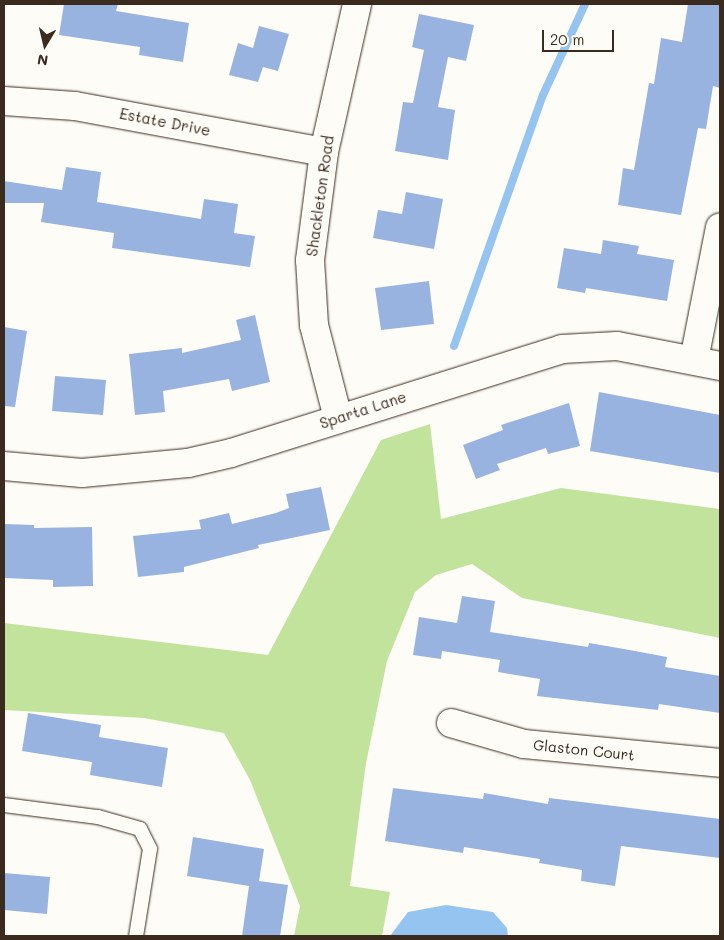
<!DOCTYPE html>
<html>
<head>
<meta charset="utf-8">
<style>
  body { margin:0 }
  #map { position:relative; width:724px; height:940px; overflow:hidden; background:#fdfcf7; font-family:Mali,sans-serif }
  div>[style] { position:absolute }
  .green>* { inset:0; background:#c2e39c }
  .water>* { inset:0; background:#96c4f1 }
  .stream>* { height:8px; margin:-4px; padding:0 4px; transform-origin:4px; border-radius:4px; background:#96c4f1 }
  .building>* { inset:0; background:#98b3df }
  .roads { filter:drop-shadow(0 0 1px #3b2a1e) drop-shadow(0 0 1px #3b2a1e) }
  .service>* { height:14px; margin:-7px; padding:0 7px; transform-origin:7px; border-radius:7px; background:#fdfcf7 }
  .minor>* { height:28px; margin:-14px; padding:0 14px; transform-origin:14px; border-radius:14px; background:#fdfcf7 }
  span { translate:-50% -50%; white-space:nowrap; text-align:center; line-height:1.15; -webkit-text-stroke:4px #fdfcf7; paint-order:stroke }
  .street-label { font-size:15px; color:#3b2a1e }
  .frame { position:absolute; inset:0; border:5px solid #3b2a1e; pointer-events:none }
  .north { position:absolute; left:20px; top:20px; width:50px; height:50px; -webkit-text-stroke:4px #fdfcf7; paint-order:stroke; rotate:189deg; font-size:14px; font-weight:700; line-height:20px; text-align:center; color:#3b2a1e }
  .north::after { content:''; display:block; margin:auto; width:18px; height:22px; background:#3b2a1e; clip-path:polygon(50% 0,100% 100%,50% 72%,0 100%) }
  .scale { position:absolute; left:542px; top:30px; width:72px; height:22px; box-sizing:border-box; border:2px solid #3b2a1e; border-top:0; padding-left:6px; font-size:15px; line-height:18px; white-space:nowrap; color:#3b2a1e; -webkit-text-stroke:4px #fdfcf7; paint-order:stroke }
</style>
</head>
<body>
<div id="map">
  <div class="green">
    <i style="clip-path:polygon(430px 424px,441px 519px,561px 488px,720px 509px,720px 638px,522px 598px,472px 564px,436px 575px,415px 592px,387px 661px,366px 763px,350px 886px,390px 892px,382px 936px,294px 936px,300px 906px,250px 780px,224px 733px,144px 718px,4px 710px,4px 623px,268px 655px,381px 440px)"></i>
  </div>
  <div class="water">
    <i style="clip-path:polygon(446px 905px,493px 912px,507px 928px,508px 936px,390px 936px,408px 912px)"></i>
  </div>
  <div class="stream">
    <i style="left:454px;top:346px;width:266px;rotate:-70.5deg"></i>
    <i style="left:543px;top:95px;width:100px;rotate:-65.2deg"></i>
  </div>
  <div class="building">
    <i style="clip-path:polygon(64px 4px,118px 4px,116px 11px,189px 23px,183px 62px,139px 55px,140px 47px,59px 35px)"></i>
    <i style="clip-path:polygon(688px 4px,720px 4px,720px 88px,713px 86px,706px 129px,698px 128px,681px 215px,618px 205px,623px 168px,634px 170px,649px 83px,654px 84px,661px 38px,682px 42px)"></i>
    <i style="clip-path:polygon(419px 14px,474px 25px,466px 61px,448px 57px,438px 107px,455px 110px,448px 160px,395px 151px,403px 102px,413px 103px,424px 50px,412px 47px)"></i>
    <i style="clip-path:polygon(259px 26px,289px 34px,278px 71px,263px 67px,258px 82px,229px 75px,238px 43px,253px 48px)"></i>
    <i style="clip-path:polygon(66px 167px,101px 172px,97px 202px,201px 219px,204px 199px,238px 204px,234px 233px,255px 236px,250px 267px,112px 248px,114px 233px,41px 222px,44px 203px,4px 203px,4px 181px,62px 190px)"></i>
    <i style="clip-path:polygon(406px 192px,443px 199px,434px 249px,373px 238px,378px 210px,402px 214px)"></i>
    <i style="clip-path:polygon(603px 240px,639px 246px,637px 254px,674px 260px,667px 301px,586px 288px,585px 293px,557px 288px,564px 248px,601px 254px)"></i>
    <i style="clip-path:polygon(429px 281px,434px 324px,381px 330px,375px 288px)"></i>
    <i style="clip-path:polygon(255px 315px,270px 382px,232px 391px,229px 379px,163px 391px,165px 412px,135px 415px,129px 354px,182px 348px,182px 353px,241px 340px,236px 320px)"></i>
    <i style="clip-path:polygon(4px 327px,27px 331px,15px 407px,4px 406px)"></i>
    <i style="clip-path:polygon(55px 376px,106px 380px,103px 415px,52px 411px)"></i>
    <i style="clip-path:polygon(599px 392px,720px 415px,720px 473px,590px 451px)"></i>
    <i style="clip-path:polygon(569px 403px,580px 446px,548px 454px,546px 448px,497px 464px,500px 470px,476px 479px,463px 445px,503px 430px,501px 425px)"></i>
    <i style="clip-path:polygon(321px 487px,330px 530px,258px 545px,259px 548px,184px 567px,184px 572px,138px 577px,133px 536px,201px 529px,199px 520px,229px 513px,232px 524px,276px 513px,289px 508px,286px 494px)"></i>
    <i style="clip-path:polygon(4px 524px,34px 525px,34px 528px,92px 527px,93px 586px,53px 587px,53px 580px,4px 578px)"></i>
    <i style="clip-path:polygon(462px 596px,495px 601px,490px 632px,588px 647px,589px 643px,624px 649px,667px 657px,665px 667px,720px 676px,720px 713px,659px 704px,658px 710px,537px 696px,540px 679px,498px 672px,500px 660px,442px 651px,441px 659px,413px 655px,419px 617px,457px 623px)"></i>
    <i style="clip-path:polygon(28px 713px,101px 725px,99px 737px,168px 748px,162px 787px,90px 775px,92px 762px,22px 751px)"></i>
    <i style="clip-path:polygon(393px 788px,483px 799px,484px 793px,548px 804px,549px 798px,720px 819px,720px 858px,621px 846px,615px 886px,581px 881px,582px 870px,539px 863px,540px 859px,464px 847px,463px 853px,385px 841px)"></i>
    <i style="clip-path:polygon(193px 837px,264px 849px,259px 881px,288px 885px,280px 936px,242px 936px,249px 886px,187px 876px)"></i>
    <i style="clip-path:polygon(4px 873px,50px 877px,47px 914px,4px 910px)"></i>
  </div>
  <div class="roads">
    <div class="service">
      <i style="left:4px;top:805px;width:95px;rotate:7.3deg"></i>
      <i style="left:98px;top:817px;width:44px;rotate:15.9deg"></i>
      <i style="left:140px;top:829px;width:22px;rotate:63deg"></i>
      <i style="left:150px;top:849px;width:88px;rotate:99.1deg"></i>
    </div>
    <div class="minor">
      <i style="left:4px;top:101px;width:71px;rotate:4deg"></i>
      <i style="left:75px;top:106px;width:253px;rotate:10.5deg"></i>
      <i style="left:694px;top:360px;width:135px;rotate:-78.9deg"></i>
      <i style="left:338px;top:418px;width:96px;rotate:-104.5deg"></i>
      <i style="left:314px;top:325px;width:65px;rotate:-93.5deg"></i>
      <i style="left:310px;top:260px;width:109px;rotate:-82.6deg"></i>
      <i style="left:324px;top:152px;width:152px;rotate:-77.4deg"></i>
      <i style="left:4px;top:466px;width:78px;rotate:5.1deg"></i>
      <i style="left:82px;top:473px;width:106px;rotate:-5.4deg"></i>
      <i style="left:188px;top:463px;width:44px;rotate:-13.1deg"></i>
      <i style="left:231px;top:453px;width:347px;rotate:-17.4deg"></i>
      <i style="left:562px;top:349px;width:55px;rotate:-3.1deg"></i>
      <i style="left:617px;top:346px;width:105px;rotate:11deg"></i>
      <i style="left:451px;top:723px;width:76px;rotate:16deg"></i>
      <i style="left:524px;top:744px;width:197px;rotate:5.5deg"></i>
    </div>
  </div>
  <div class="street-label">
    <span style="left:165px;top:122px;rotate:11deg">Estate Drive</span>
    <span style="left:320px;top:196px;rotate:-82deg">Shackleton Road</span>
    <span style="left:363px;top:410px;rotate:-18deg">Sparta Lane</span>
    <span style="left:584px;top:750px;rotate:6deg">Glaston Court</span>
  </div>
  <div class="frame"></div>
  <div class="north">N</div>
  <div class="scale">20 m</div>
</div>
</body>
</html>
